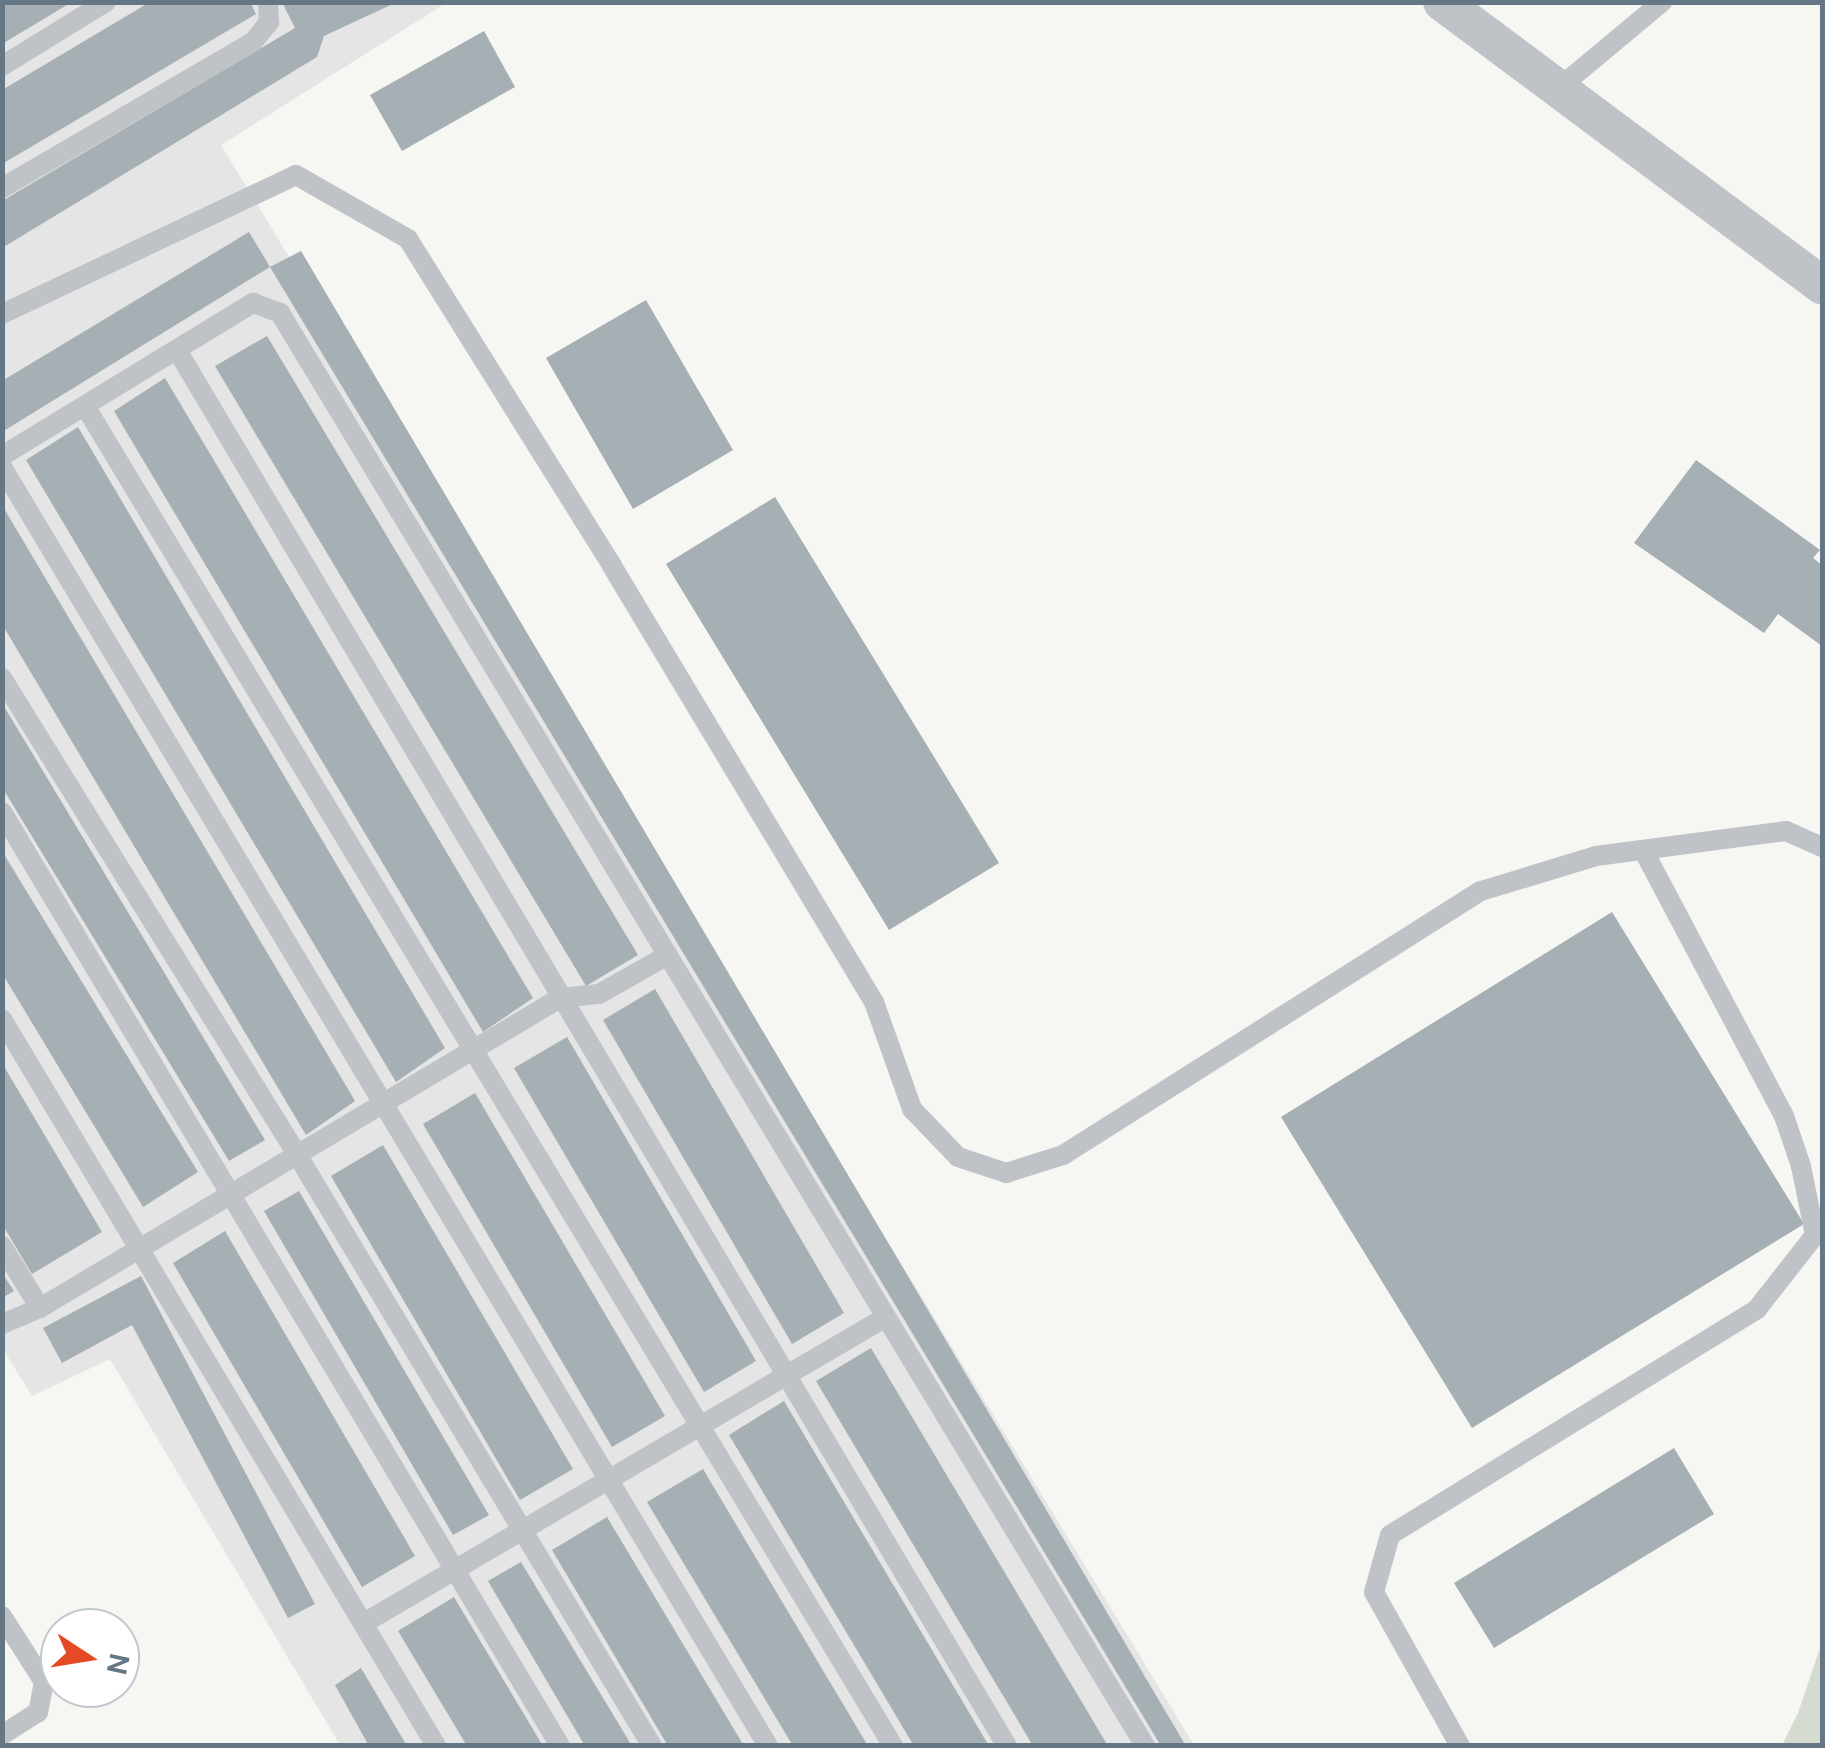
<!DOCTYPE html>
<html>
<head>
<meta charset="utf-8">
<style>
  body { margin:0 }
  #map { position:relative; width:1825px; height:1748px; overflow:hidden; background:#f6f6f3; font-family:"DM Sans",sans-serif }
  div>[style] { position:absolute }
  .built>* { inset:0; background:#e4e5e4 }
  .green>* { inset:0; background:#d6dbd2 }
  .building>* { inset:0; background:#a6afb4 }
  .lane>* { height:20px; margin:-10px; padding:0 10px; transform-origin:10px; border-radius:10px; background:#bfc3c7 }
  .street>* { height:38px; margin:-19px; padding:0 19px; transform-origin:19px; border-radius:19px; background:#bfc3c7 }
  span { translate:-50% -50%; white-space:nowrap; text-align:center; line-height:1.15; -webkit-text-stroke:10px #fff; paint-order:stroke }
  .frame { position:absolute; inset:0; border:5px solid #657784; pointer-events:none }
  .north { position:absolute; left:40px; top:1608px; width:100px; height:100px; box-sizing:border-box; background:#fff; border:2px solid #c1c9ce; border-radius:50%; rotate:102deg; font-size:28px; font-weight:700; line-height:40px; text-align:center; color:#657784 }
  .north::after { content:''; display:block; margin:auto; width:35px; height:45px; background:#e44a25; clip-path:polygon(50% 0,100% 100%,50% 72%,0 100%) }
</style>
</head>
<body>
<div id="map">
  <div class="built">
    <i style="clip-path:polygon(3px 3px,446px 3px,221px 145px,1194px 1745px,340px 1745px,110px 1359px,32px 1396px,3px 1349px)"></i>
  </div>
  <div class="green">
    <i style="clip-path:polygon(1822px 1642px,1822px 1745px,1782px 1745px,1798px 1713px)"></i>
  </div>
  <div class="building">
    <i style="clip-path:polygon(2px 2px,72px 2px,2px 44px)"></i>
    <i style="clip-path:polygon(150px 2px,250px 2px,256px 14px,2px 164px,2px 90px)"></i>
    <i style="clip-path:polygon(282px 2px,397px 2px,324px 36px,317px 57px,2px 248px,2px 201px,295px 28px)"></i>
    <i style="clip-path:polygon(484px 31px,515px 87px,402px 151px,370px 95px)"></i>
    <i style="clip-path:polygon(249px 232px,270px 267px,2px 432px,2px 381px)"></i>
    <i style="clip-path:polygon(301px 251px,1186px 1746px,1161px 1746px,270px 267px)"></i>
    <i style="clip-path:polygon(646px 300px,733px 450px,633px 509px,546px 358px)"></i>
    <i style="clip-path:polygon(267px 336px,638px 955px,586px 986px,215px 366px)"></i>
    <i style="clip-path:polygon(165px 378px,533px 998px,483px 1032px,114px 411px)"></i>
    <i style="clip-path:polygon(78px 427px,445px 1048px,396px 1082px,26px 460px)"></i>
    <i style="clip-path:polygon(1696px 460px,1820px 550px,1813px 558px,1822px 565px,1822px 646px,1778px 614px,1764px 633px,1634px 543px)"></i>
    <i style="clip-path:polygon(775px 497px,999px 863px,889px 930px,666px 564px)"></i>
    <i style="clip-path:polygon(2px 505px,355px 1101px,306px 1135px,2px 624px)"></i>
    <i style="clip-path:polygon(2px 703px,265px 1140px,229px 1161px,2px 787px)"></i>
    <i style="clip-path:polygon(2px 851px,198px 1172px,143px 1207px,2px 973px)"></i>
    <i style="clip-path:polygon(1612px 912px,1804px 1224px,1472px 1428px,1281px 1117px)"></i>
    <i style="clip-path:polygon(655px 989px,844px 1313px,792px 1344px,603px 1020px)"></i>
    <i style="clip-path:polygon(567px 1037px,756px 1361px,704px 1392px,514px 1068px)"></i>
    <i style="clip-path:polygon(2px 1063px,102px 1232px,32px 1274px,2px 1224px)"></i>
    <i style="clip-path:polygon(475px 1093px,665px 1416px,612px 1447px,423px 1124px)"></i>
    <i style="clip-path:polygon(383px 1145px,573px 1469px,520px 1500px,331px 1176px)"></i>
    <i style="clip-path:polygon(299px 1191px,489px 1515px,453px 1535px,264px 1211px)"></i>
    <i style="clip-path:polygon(225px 1231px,415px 1556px,362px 1587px,173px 1263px)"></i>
    <i style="clip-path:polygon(2px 1273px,14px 1291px,2px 1298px)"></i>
    <i style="clip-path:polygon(141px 1276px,315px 1604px,288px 1618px,132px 1325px,62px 1363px,43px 1328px)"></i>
    <i style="clip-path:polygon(871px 1348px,1108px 1746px,1033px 1746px,816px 1381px)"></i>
    <i style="clip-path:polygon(784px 1401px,989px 1746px,914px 1746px,729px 1435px)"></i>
    <i style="clip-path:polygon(1674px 1448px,1714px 1514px,1494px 1648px,1454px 1583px)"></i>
    <i style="clip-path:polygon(703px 1469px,868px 1746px,793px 1746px,647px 1502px)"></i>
    <i style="clip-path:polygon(607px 1517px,744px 1746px,668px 1746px,552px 1550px)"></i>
    <i style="clip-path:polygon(521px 1562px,632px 1746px,585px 1746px,488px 1581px)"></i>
    <i style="clip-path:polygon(454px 1597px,543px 1746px,467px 1746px,398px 1631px)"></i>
    <i style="clip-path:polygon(361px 1668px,407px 1746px,369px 1746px,335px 1685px)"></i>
  </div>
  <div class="lane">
    <i style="left:2px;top:66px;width:122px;rotate:-31.6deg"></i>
    <i style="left:1560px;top:87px;width:133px;rotate:-39.8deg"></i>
    <i style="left:2px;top:188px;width:290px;rotate:-30.2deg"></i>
    <i style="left:253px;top:42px;width:26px;rotate:-51deg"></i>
    <i style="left:269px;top:22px;width:20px;rotate:-93deg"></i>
    <i style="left:2px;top:314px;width:325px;rotate:-25.3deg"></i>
    <i style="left:296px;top:175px;width:129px;rotate:29.7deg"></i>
    <i style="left:408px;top:239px;width:385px;rotate:58deg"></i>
    <i style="left:612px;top:566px;width:509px;rotate:59deg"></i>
    <i style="left:874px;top:1002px;width:114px;rotate:70.4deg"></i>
    <i style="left:912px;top:1109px;width:66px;rotate:46.2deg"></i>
    <i style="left:958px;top:1157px;width:51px;rotate:18.4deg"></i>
    <i style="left:1006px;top:1173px;width:60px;rotate:-17.5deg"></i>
    <i style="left:1063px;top:1155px;width:494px;rotate:-32.3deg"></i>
    <i style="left:1481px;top:891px;width:120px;rotate:-16.9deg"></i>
    <i style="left:1596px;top:856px;width:192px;rotate:-7.5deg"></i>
    <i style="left:1786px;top:831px;width:39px;rotate:24deg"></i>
    <i style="left:177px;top:350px;width:1624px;rotate:59.27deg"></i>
    <i style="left:85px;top:406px;width:1565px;rotate:58.91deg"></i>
    <i style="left:2px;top:456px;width:294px;rotate:-31.4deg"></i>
    <i style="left:253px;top:303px;width:29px;rotate:20deg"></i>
    <i style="left:280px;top:313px;width:1674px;rotate:58.88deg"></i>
    <i style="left:2px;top:467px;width:1491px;rotate:59.08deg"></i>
    <i style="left:2px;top:678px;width:562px;rotate:58.23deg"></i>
    <i style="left:298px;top:1156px;width:688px;rotate:59.04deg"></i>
    <i style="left:2px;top:812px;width:1088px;rotate:59.14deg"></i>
    <i style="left:2px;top:1019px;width:847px;rotate:59.16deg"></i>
    <i style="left:2px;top:1246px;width:73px;rotate:58.5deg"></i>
    <i style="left:40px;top:1308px;width:605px;rotate:-30.8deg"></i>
    <i style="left:560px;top:998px;width:39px;rotate:-6deg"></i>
    <i style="left:599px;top:994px;width:79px;rotate:-29.5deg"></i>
    <i style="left:2px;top:1324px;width:41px;rotate:-22.8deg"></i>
    <i style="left:2px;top:1616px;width:78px;rotate:57.5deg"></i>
    <i style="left:44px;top:1682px;width:31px;rotate:101deg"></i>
    <i style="left:38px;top:1712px;width:43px;rotate:147.4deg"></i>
    <i style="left:364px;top:1623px;width:605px;rotate:-30.38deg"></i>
    <i style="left:1460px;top:1746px;width:176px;rotate:-119.2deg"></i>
    <i style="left:1374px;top:1592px;width:59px;rotate:-74.3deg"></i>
    <i style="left:1390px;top:1535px;width:431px;rotate:-31.6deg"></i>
    <i style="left:1757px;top:1309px;width:94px;rotate:-51.9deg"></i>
    <i style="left:1815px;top:1235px;width:70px;rotate:-101.5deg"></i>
    <i style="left:1801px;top:1166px;width:53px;rotate:-108.8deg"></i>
    <i style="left:1784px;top:1116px;width:301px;rotate:-117.9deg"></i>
  </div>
  <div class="street">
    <i style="left:1442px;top:2px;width:474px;rotate:36.7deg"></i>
  </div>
  <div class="frame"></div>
  <div class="north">N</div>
</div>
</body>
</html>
